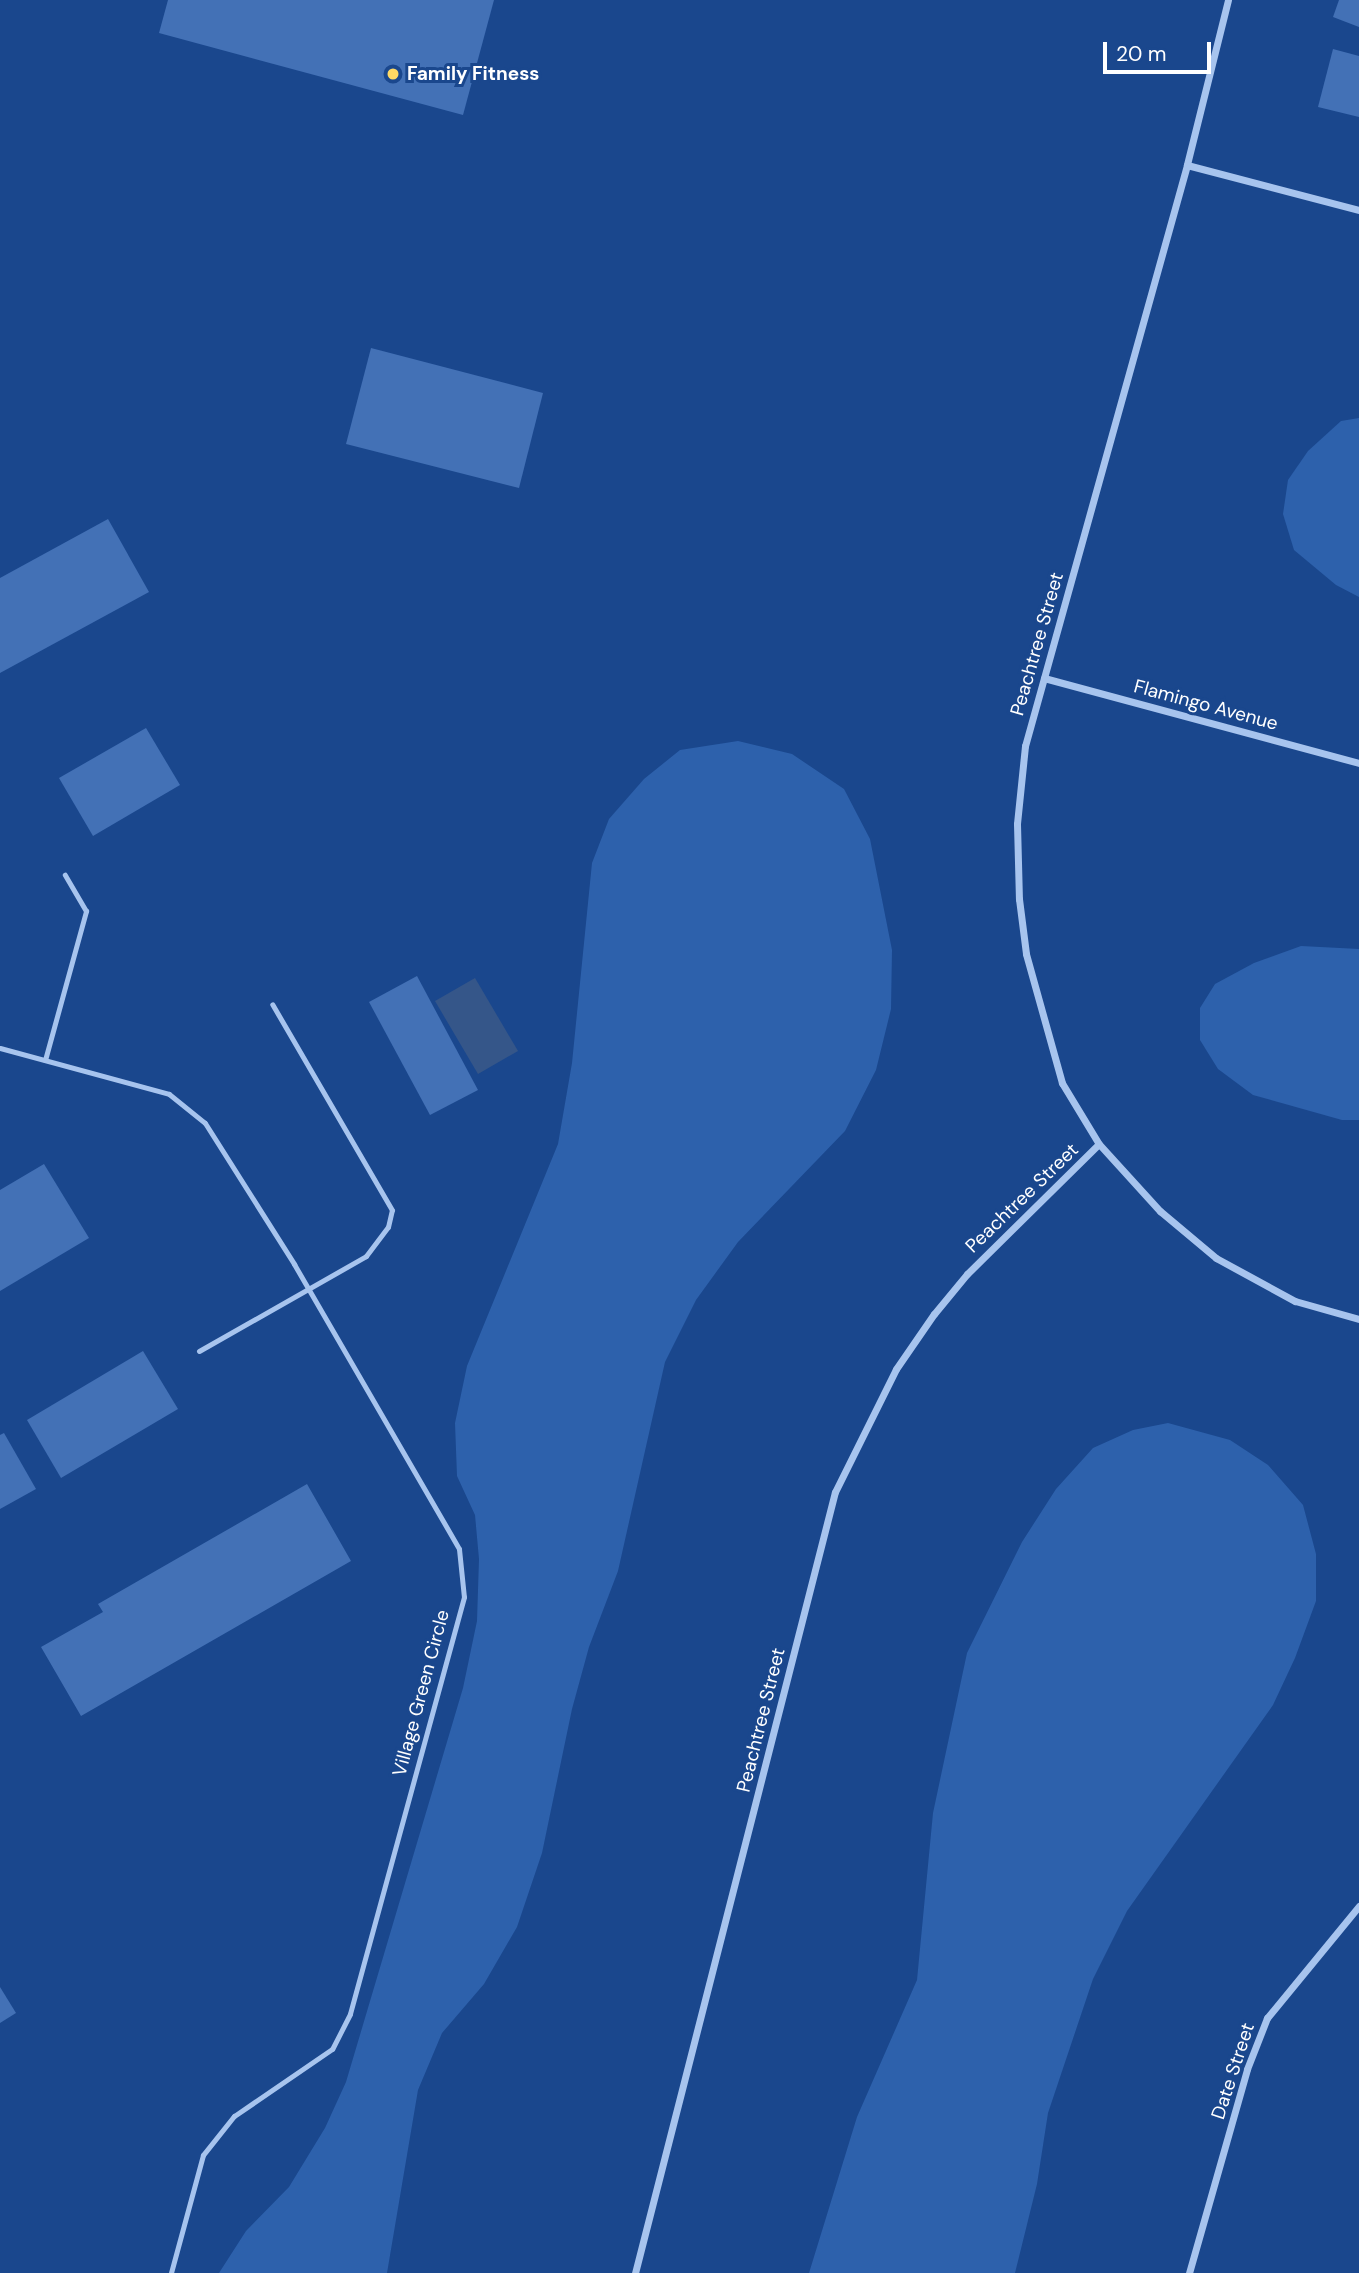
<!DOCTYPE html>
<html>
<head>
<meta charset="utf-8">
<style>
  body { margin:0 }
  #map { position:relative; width:1359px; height:2273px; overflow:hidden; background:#1a478d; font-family:"DM Sans",sans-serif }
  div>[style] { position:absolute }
  .green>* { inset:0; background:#2d61ac }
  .water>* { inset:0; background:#355689 }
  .building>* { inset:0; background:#4371b6 }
  .lane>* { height:5px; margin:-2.5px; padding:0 2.5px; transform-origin:2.5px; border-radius:2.5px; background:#a7c4ee }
  .street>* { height:7px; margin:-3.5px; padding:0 3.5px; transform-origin:3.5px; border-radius:3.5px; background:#a7c4ee }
  .dots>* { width:19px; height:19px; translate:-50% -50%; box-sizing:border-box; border:4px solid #1a478d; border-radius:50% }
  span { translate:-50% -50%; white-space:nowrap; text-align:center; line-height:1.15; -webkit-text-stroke:6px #1a478d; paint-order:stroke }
  .poi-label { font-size:19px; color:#fff; font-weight:700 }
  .left { translate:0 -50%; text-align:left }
  .street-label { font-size:19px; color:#fff }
  .scale { position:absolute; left:1103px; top:42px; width:108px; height:32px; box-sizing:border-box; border:4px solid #fff; border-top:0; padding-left:9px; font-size:21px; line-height:24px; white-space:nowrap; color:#fff; -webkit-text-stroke:5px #1a478d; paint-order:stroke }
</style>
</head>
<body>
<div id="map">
  <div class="green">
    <i style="clip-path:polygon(1359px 418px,1359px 597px,1336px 585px,1294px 550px,1283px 514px,1288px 480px,1308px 451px,1341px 421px)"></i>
    <i style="clip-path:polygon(738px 741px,792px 754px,844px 789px,870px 839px,892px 950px,891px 1009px,876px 1070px,845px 1131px,738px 1242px,696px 1300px,665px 1362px,618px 1571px,589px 1647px,572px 1709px,542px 1853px,517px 1927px,484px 1984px,442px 2033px,418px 2090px,387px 2273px,219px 2273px,246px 2231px,289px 2187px,325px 2128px,346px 2082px,463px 1688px,477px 1621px,479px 1559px,475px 1515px,457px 1476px,455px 1423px,467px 1366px,558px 1144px,572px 1063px,592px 863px,609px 819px,644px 779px,680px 750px)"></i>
    <i style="clip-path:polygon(1301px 946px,1359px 949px,1359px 1120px,1342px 1120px,1253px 1095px,1218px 1069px,1200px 1040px,1200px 1008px,1215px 984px,1254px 963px)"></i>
    <i style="clip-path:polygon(1168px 1423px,1230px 1440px,1268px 1465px,1303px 1505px,1316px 1554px,1316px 1601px,1295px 1658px,1273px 1705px,1127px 1911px,1093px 1979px,1048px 2113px,1037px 2184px,1015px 2273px,809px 2273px,857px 2117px,917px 1980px,933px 1813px,967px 1653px,1022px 1542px,1056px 1489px,1093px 1448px,1133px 1430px)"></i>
  </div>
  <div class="water">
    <i style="clip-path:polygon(475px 978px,518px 1051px,478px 1074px,435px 1001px)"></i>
  </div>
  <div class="building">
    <i style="clip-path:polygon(168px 0,494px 0,463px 115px,159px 33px)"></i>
    <i style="clip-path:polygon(1339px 0,1359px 0,1359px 27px,1333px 17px)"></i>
    <i style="clip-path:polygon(1333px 49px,1359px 56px,1359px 117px,1318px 107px)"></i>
    <i style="clip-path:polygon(371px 348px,543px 393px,519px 488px,346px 444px)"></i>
    <i style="clip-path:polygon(108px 519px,149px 592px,0 673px,0 578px)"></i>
    <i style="clip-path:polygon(146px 728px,180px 785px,93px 836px,59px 778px)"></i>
    <i style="clip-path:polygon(417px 976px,478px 1090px,430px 1115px,369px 1002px)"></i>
    <i style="clip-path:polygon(44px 1164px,89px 1238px,0 1291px,0 1190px)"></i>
    <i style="clip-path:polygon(143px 1351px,178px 1409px,61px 1478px,27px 1420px)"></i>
    <i style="clip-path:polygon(4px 1433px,36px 1489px,0 1509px,0 1435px)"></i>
    <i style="clip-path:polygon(307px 1484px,351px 1561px,81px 1716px,41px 1647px,103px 1612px,98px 1604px)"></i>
    <i style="clip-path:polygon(0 1987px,16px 2013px,0 2023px)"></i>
  </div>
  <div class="lane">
    <i style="left:0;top:1048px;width:175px;rotate:15.2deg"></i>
    <i style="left:169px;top:1094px;width:46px;rotate:38.9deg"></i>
    <i style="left:205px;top:1123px;width:167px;rotate:57.7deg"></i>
    <i style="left:294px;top:1264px;width:329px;rotate:59.9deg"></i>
    <i style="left:459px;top:1549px;width:48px;rotate:84.1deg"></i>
    <i style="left:464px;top:1597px;width:432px;rotate:105.3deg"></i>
    <i style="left:350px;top:2014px;width:39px;rotate:117deg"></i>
    <i style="left:332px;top:2049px;width:119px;rotate:145.6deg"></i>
    <i style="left:234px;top:2116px;width:50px;rotate:128.5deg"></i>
    <i style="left:203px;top:2155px;width:122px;rotate:105.2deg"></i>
    <i style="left:45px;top:1060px;width:155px;rotate:-74.6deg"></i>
    <i style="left:86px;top:911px;width:42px;rotate:-120.3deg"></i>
    <i style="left:199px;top:1351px;width:192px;rotate:-29.6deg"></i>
    <i style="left:366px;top:1256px;width:36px;rotate:-53deg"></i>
    <i style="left:388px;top:1227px;width:17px;rotate:-77deg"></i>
    <i style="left:392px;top:1210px;width:238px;rotate:-120.2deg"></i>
  </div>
  <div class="street">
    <i style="left:1228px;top:0;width:170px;rotate:104deg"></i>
    <i style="left:1187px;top:165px;width:603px;rotate:105.58deg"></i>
    <i style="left:1025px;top:746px;width:78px;rotate:95.9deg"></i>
    <i style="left:1017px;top:824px;width:75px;rotate:88.5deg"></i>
    <i style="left:1019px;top:899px;width:55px;rotate:82.7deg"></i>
    <i style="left:1026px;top:954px;width:134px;rotate:74.4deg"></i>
    <i style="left:1062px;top:1083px;width:71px;rotate:58.8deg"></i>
    <i style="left:1099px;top:1144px;width:91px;rotate:47.7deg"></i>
    <i style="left:1160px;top:1211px;width:73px;rotate:40deg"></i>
    <i style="left:1216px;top:1258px;width:90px;rotate:28.6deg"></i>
    <i style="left:1295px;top:1301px;width:66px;rotate:15.7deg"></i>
    <i style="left:1187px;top:165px;width:178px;rotate:14.7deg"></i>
    <i style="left:1044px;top:678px;width:326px;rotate:15.1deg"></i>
    <i style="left:635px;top:2273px;width:806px;rotate:-75.64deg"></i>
    <i style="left:835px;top:1492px;width:137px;rotate:-63.6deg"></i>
    <i style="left:896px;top:1369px;width:67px;rotate:-55.4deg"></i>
    <i style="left:934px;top:1314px;width:52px;rotate:-50.5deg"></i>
    <i style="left:967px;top:1274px;width:185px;rotate:-44.6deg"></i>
    <i style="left:1189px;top:2273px;width:212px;rotate:-74.1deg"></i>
    <i style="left:1247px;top:2069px;width:55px;rotate:-68.6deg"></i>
    <i style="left:1267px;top:2018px;width:145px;rotate:-50.6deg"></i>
  </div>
  <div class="dots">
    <i style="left:393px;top:74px;background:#ffd964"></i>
  </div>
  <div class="poi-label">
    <span class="left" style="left:407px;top:74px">Family Fitness</span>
  </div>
  <div class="street-label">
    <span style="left:1037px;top:644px;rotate:-74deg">Peachtree Street</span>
    <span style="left:1206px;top:705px;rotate:15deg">Flamingo Avenue</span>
    <span style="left:1022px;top:1198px;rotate:-44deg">Peachtree Street</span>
    <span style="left:421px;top:1693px;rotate:-75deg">Village Green Circle</span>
    <span style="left:761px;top:1720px;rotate:-76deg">Peachtree Street</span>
    <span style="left:1233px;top:2071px;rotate:-72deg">Date Street</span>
  </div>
  <div class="scale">20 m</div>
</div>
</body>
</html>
